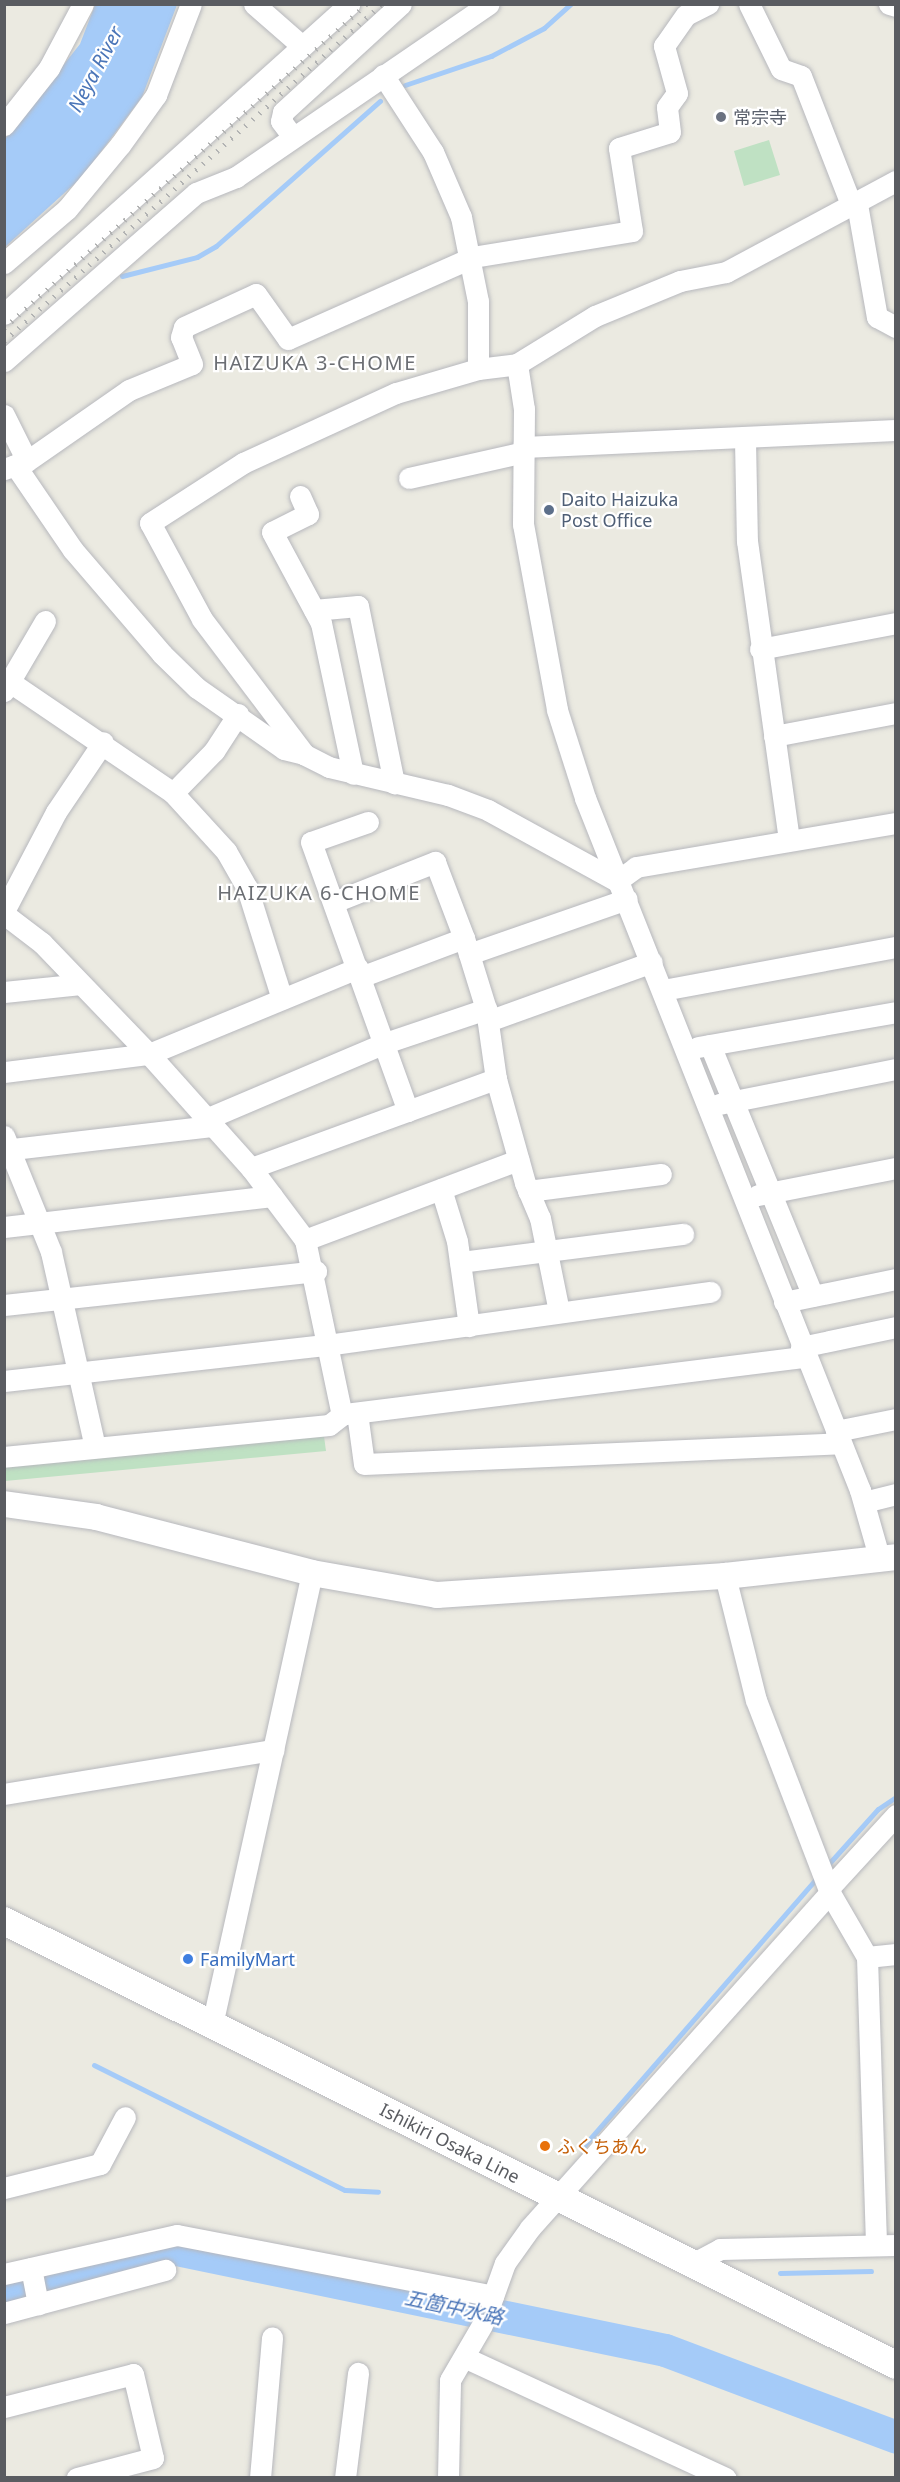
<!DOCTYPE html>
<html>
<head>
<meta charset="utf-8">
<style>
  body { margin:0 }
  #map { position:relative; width:900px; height:2482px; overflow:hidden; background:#ebeae1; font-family:"Noto Sans","Noto Sans JP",sans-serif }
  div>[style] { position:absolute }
  .green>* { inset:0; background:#bfe1c3 }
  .water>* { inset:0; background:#a5cbf8 }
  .stream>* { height:5px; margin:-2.5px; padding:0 2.5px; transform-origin:2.5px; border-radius:2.5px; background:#a5cbf8 }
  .river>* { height:33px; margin:-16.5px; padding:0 16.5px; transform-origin:16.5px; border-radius:16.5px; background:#a5cbf8 }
  .roads { filter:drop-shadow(0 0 2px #b7b8bd) drop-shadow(0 0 2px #b7b8bd) }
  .minor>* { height:21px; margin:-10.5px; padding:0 10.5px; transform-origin:10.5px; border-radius:10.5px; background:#fff }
  .tertiary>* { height:26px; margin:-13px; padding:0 13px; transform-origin:13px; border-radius:13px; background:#fff }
  .secondary>* { height:28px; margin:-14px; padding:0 14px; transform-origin:14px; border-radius:14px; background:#fff }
  .rail>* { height:4.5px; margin-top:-2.25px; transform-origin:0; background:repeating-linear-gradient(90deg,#b2b3b3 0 1.5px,transparent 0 9.5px) }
  .dots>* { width:16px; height:16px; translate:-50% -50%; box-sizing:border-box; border:3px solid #fff; border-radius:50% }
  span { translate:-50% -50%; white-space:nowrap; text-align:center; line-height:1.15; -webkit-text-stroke:4.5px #fff; paint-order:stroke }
  .worship-label { font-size:18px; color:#5b616d }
  .left { translate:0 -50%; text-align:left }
  .service-label { font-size:18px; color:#4e5e75 }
  .shop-label { font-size:18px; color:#366cbe }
  .street-label { font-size:18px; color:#5a5c61 }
  .food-label { font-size:18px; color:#c56008 }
  .water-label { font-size:20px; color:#4a75b8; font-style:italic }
  .neighbourhood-label { font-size:20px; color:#6b6e73; letter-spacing:1.5px }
  .frame { position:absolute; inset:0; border:6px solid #5a5c61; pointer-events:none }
</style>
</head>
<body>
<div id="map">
  <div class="green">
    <i style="clip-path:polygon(769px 140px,780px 175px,744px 186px,734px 151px)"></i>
    <i style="clip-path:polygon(323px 1429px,326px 1451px,5px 1481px,4px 1462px)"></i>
  </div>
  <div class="water">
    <i style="clip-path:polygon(95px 5px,177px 5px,142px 97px,82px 177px,5px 247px,5px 139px,80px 44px)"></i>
  </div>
  <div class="stream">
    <i style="left:405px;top:85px;width:91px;rotate:-18.6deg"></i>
    <i style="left:491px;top:56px;width:60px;rotate:-27.8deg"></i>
    <i style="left:544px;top:28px;width:36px;rotate:-42deg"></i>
    <i style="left:122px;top:276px;width:77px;rotate:-14.2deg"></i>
    <i style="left:197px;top:257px;width:22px;rotate:-30deg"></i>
    <i style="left:216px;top:246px;width:219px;rotate:-41.5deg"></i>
    <i style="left:825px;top:1868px;width:79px;rotate:-48.1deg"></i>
    <i style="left:878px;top:1809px;width:22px;rotate:-34deg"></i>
    <i style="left:94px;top:2065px;width:280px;rotate:26.5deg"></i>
    <i style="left:345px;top:2190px;width:33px;rotate:3deg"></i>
    <i style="left:582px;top:2148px;width:362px;rotate:-49deg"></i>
    <i style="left:780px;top:2273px;width:91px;rotate:-1.3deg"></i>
  </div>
  <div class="river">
    <i style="left:4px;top:2291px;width:173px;rotate:-14.4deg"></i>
    <i style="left:172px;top:2248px;width:503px;rotate:11.69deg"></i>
    <i style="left:665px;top:2350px;width:247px;rotate:20.6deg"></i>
  </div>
  <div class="roads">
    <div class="minor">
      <i style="left:254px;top:4px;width:64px;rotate:41.2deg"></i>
      <i style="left:749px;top:4px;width:72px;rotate:63.8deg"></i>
      <i style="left:781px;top:69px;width:21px;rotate:19deg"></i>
      <i style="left:801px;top:76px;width:141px;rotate:68.7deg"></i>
      <i style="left:889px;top:4px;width:7px;rotate:16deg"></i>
      <i style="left:383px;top:75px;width:92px;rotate:57deg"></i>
      <i style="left:433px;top:152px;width:71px;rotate:66.7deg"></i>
      <i style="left:461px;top:217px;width:86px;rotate:78.6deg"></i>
      <i style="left:478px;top:301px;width:68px;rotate:90deg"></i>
      <i style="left:4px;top:125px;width:73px;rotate:-51.7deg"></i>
      <i style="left:49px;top:68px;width:72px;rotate:-62deg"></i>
      <i style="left:293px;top:137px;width:20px;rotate:-127deg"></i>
      <i style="left:281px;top:121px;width:9px;rotate:-77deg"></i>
      <i style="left:283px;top:112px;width:160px;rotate:-42.5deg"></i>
      <i style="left:857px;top:204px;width:115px;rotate:80deg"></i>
      <i style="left:877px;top:317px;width:21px;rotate:28deg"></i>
      <i style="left:4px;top:263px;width:83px;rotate:-40.6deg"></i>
      <i style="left:67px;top:209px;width:83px;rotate:-50.4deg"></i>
      <i style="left:120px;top:145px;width:62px;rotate:-54.2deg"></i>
      <i style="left:156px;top:95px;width:97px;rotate:-69deg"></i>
      <i style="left:4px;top:314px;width:464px;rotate:-41.9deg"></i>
      <i style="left:4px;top:361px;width:255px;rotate:-41.2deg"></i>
      <i style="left:196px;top:193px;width:43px;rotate:-21.8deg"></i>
      <i style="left:236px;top:177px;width:306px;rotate:-34.4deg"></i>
      <i style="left:517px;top:364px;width:46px;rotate:81.2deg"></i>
      <i style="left:524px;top:409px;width:115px;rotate:90.5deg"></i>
      <i style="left:523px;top:524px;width:189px;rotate:79.6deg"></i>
      <i style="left:557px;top:710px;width:92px;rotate:72.3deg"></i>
      <i style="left:585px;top:798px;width:745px;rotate:68.33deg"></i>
      <i style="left:860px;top:1490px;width:73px;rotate:74.1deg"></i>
      <i style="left:4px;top:415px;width:51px;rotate:63.4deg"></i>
      <i style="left:745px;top:440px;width:101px;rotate:88.9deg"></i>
      <i style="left:747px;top:541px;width:302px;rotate:82deg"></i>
      <i style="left:523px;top:447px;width:373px;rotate:-2.6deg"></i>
      <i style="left:15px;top:465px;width:103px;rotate:55.7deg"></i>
      <i style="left:73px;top:550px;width:137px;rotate:49.4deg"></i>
      <i style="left:162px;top:654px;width:49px;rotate:44.2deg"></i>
      <i style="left:197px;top:688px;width:106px;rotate:35deg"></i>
      <i style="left:284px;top:749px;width:21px;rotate:14deg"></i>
      <i style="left:4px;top:469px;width:24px;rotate:-19deg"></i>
      <i style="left:27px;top:461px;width:124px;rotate:-34.8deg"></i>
      <i style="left:129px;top:390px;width:68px;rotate:-22.4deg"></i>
      <i style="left:192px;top:364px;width:29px;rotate:-112deg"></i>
      <i style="left:181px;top:337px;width:10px;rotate:-73deg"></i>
      <i style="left:184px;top:327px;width:79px;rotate:-24.6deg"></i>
      <i style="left:256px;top:294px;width:55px;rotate:54.6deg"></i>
      <i style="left:288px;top:339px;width:202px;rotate:-23.9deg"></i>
      <i style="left:473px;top:257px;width:161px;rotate:-9.3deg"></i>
      <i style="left:632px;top:231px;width:84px;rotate:-98.9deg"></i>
      <i style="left:619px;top:148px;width:53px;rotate:-17.4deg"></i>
      <i style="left:670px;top:132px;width:25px;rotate:-97deg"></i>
      <i style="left:667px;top:107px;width:17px;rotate:-54deg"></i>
      <i style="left:677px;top:93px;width:49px;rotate:-105.5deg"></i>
      <i style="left:664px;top:46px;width:38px;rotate:-55deg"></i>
      <i style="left:686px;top:15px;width:25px;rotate:-27deg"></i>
      <i style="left:409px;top:478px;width:118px;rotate:-12.7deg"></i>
      <i style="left:300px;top:496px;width:20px;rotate:66deg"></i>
      <i style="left:308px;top:514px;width:40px;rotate:153.4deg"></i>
      <i style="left:272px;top:532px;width:103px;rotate:61.7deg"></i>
      <i style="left:321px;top:623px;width:154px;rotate:78deg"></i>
      <i style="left:314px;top:610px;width:44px;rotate:-5.2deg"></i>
      <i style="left:358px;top:606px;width:181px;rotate:78.5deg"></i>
      <i style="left:760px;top:649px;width:138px;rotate:-10.8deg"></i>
      <i style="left:4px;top:678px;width:204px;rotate:34.2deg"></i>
      <i style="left:173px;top:793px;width:79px;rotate:47.6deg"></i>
      <i style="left:226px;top:851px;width:43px;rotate:60.4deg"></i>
      <i style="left:247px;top:888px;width:116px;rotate:72.5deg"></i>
      <i style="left:4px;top:691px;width:81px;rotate:-59.6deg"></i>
      <i style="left:774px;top:736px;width:124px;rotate:-10.7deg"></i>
      <i style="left:173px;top:793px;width:59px;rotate:-45.7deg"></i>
      <i style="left:214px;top:751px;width:44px;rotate:-57deg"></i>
      <i style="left:368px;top:822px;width:60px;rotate:160.7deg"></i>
      <i style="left:311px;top:842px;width:286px;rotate:70.2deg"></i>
      <i style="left:617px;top:881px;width:147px;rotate:-151.2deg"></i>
      <i style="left:488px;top:810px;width:43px;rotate:-159.4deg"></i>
      <i style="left:448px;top:795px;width:122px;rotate:-166.8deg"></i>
      <i style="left:329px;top:767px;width:28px;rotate:-153deg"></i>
      <i style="left:304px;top:754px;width:169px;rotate:-127.1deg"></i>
      <i style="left:202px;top:619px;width:109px;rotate:-118.4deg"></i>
      <i style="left:150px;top:523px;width:111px;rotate:-32.8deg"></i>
      <i style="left:243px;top:463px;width:168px;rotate:-24.6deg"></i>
      <i style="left:396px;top:393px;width:85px;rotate:-16.3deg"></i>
      <i style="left:478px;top:369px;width:39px;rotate:-7deg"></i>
      <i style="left:517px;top:364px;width:92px;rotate:-31.6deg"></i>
      <i style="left:595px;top:316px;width:92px;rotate:-22.4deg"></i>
      <i style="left:680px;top:281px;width:47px;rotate:-11.1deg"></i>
      <i style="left:726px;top:272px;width:193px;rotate:-28.2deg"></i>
      <i style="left:617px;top:881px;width:24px;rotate:-36deg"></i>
      <i style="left:636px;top:867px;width:264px;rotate:-9.6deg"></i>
      <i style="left:334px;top:902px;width:109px;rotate:-21.6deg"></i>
      <i style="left:435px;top:862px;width:81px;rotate:69.1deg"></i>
      <i style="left:4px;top:911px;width:112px;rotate:-62.3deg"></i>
      <i style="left:56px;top:812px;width:84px;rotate:-56.1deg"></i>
      <i style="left:4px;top:914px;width:48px;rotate:37.3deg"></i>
      <i style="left:42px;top:943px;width:154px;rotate:46.1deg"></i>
      <i style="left:149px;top:1054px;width:153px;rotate:48.2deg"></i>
      <i style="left:251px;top:1168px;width:90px;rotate:53.1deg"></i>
      <i style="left:305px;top:1240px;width:179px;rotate:78.1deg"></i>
      <i style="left:342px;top:1415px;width:16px;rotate:142deg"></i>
      <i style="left:329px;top:1425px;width:327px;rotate:174.4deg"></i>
      <i style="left:469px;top:954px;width:167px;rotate:-19.2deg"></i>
      <i style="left:363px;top:976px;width:108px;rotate:-20.6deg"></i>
      <i style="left:464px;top:938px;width:74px;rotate:72.8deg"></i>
      <i style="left:486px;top:1009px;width:71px;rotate:81.9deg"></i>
      <i style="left:496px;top:1079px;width:108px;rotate:74.4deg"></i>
      <i style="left:525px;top:1183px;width:38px;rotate:67deg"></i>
      <i style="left:540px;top:1218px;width:95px;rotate:78.5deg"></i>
      <i style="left:663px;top:990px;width:237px;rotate:-10.5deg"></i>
      <i style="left:4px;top:992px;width:77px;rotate:-5.9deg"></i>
      <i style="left:488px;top:1021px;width:174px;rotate:-19.8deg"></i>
      <i style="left:710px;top:1045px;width:271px;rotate:67.7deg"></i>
      <i style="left:698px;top:1047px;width:201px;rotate:-10deg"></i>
      <i style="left:4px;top:1072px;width:146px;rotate:-7.1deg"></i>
      <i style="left:149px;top:1054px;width:226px;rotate:-22.4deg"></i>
      <i style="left:719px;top:1104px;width:180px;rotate:-11.2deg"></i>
      <i style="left:206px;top:1119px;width:194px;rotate:-23deg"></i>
      <i style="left:385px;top:1043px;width:107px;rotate:-18.6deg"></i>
      <i style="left:4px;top:1136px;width:125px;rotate:67.9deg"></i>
      <i style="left:51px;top:1252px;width:200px;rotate:77.3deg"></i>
      <i style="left:4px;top:1150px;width:209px;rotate:-6.6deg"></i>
      <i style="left:251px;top:1168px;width:261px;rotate:-20deg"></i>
      <i style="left:441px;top:1189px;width:54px;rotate:72.9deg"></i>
      <i style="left:457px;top:1241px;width:86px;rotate:82deg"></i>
      <i style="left:528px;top:1191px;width:134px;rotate:-7.3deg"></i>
      <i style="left:758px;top:1195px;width:141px;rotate:-11.1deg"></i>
      <i style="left:4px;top:1227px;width:270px;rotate:-6.6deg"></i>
      <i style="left:305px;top:1240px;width:228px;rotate:-20.6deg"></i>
      <i style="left:460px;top:1262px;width:225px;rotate:-7.2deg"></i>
      <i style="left:784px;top:1302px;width:114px;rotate:-11.6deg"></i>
      <i style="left:4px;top:1305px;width:314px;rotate:-6.2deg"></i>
      <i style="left:801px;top:1347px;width:97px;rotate:-11.9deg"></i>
      <i style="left:4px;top:1381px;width:325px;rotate:-6.4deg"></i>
      <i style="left:327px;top:1345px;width:387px;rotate:-7.9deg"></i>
      <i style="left:357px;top:1413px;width:51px;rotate:82.2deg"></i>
      <i style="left:364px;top:1464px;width:477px;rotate:-2.5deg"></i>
      <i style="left:345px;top:1414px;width:463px;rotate:-7.1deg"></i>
      <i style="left:836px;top:1431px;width:61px;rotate:-11.3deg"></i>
      <i style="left:864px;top:1502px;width:33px;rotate:-14deg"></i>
      <i style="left:725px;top:1576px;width:128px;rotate:76deg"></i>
      <i style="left:756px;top:1700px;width:207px;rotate:69deg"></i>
      <i style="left:830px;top:1893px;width:74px;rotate:60deg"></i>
      <i style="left:867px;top:1957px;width:29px;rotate:-6deg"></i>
      <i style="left:4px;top:1794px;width:273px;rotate:-9.3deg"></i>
      <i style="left:273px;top:1750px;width:181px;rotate:-77.6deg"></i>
      <i style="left:830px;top:1887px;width:98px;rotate:-47.5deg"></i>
      <i style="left:867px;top:1957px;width:288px;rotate:88.2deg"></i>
      <i style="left:212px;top:2025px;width:282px;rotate:-77.5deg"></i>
      <i style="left:4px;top:2188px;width:99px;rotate:-14deg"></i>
      <i style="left:100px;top:2164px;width:53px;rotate:-62deg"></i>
      <i style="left:692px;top:2264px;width:32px;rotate:-28deg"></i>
      <i style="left:720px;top:2249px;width:176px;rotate:-1.3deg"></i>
      <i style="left:31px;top:2268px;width:37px;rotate:79deg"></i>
      <i style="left:4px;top:2274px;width:177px;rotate:-12.7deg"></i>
      <i style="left:177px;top:2235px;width:322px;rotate:10.9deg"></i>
      <i style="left:491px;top:2302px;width:41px;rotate:-70.3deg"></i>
      <i style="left:505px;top:2263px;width:43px;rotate:-54.5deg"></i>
      <i style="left:530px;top:2228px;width:450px;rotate:-48.2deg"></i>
      <i style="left:4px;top:2313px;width:167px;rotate:-15deg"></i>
      <i style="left:466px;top:2358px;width:286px;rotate:24.8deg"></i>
      <i style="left:4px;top:2407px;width:133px;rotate:-14.3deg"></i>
      <i style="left:133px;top:2374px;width:86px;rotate:76.6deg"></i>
      <i style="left:153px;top:2458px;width:79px;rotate:165.3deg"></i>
      <i style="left:260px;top:2478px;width:141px;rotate:-85.1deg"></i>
      <i style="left:345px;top:2478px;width:106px;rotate:-82.9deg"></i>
      <i style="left:448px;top:2478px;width:98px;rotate:-88.8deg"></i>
      <i style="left:450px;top:2380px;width:64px;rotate:-59.8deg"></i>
    </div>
    <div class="tertiary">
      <i style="left:4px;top:1504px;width:93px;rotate:8deg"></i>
      <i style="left:96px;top:1517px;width:223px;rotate:14.5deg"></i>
      <i style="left:312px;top:1573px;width:127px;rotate:10deg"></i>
      <i style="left:437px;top:1595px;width:289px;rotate:-3.8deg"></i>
      <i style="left:725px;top:1576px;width:172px;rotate:-6.3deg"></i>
    </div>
    <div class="secondary">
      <i style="left:4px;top:1921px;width:996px;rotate:26.46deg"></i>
    </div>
  </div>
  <div class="rail">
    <i style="left:4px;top:328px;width:486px;rotate:-41.8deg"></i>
    <i style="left:4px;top:341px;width:506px;rotate:-41.72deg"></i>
  </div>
  <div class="dots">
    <i style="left:721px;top:117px;background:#6b7280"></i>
    <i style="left:549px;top:510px;background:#5c6f8a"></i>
    <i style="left:188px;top:1959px;background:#3f7fe0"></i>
    <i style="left:545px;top:2146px;background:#e8710a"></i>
  </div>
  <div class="worship-label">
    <span class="left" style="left:733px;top:117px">常宗寺</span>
  </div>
  <div class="service-label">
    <span class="left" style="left:561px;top:510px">Daito Haizuka<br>Post Office</span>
  </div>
  <div class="shop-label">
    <span class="left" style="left:200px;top:1959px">FamilyMart</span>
  </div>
  <div class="street-label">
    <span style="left:450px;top:2143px;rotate:27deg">Ishikiri Osaka Line</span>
  </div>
  <div class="food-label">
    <span class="left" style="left:557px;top:2146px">ふくちあん</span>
  </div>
  <div class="water-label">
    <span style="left:95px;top:69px;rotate:-62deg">Neya River</span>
    <span style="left:454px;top:2307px;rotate:12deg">五箇中水路</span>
  </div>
  <div class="neighbourhood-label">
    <span style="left:315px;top:362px">HAIZUKA 3-CHOME</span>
    <span style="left:319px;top:892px">HAIZUKA 6-CHOME</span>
  </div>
  <div class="frame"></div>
</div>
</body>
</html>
